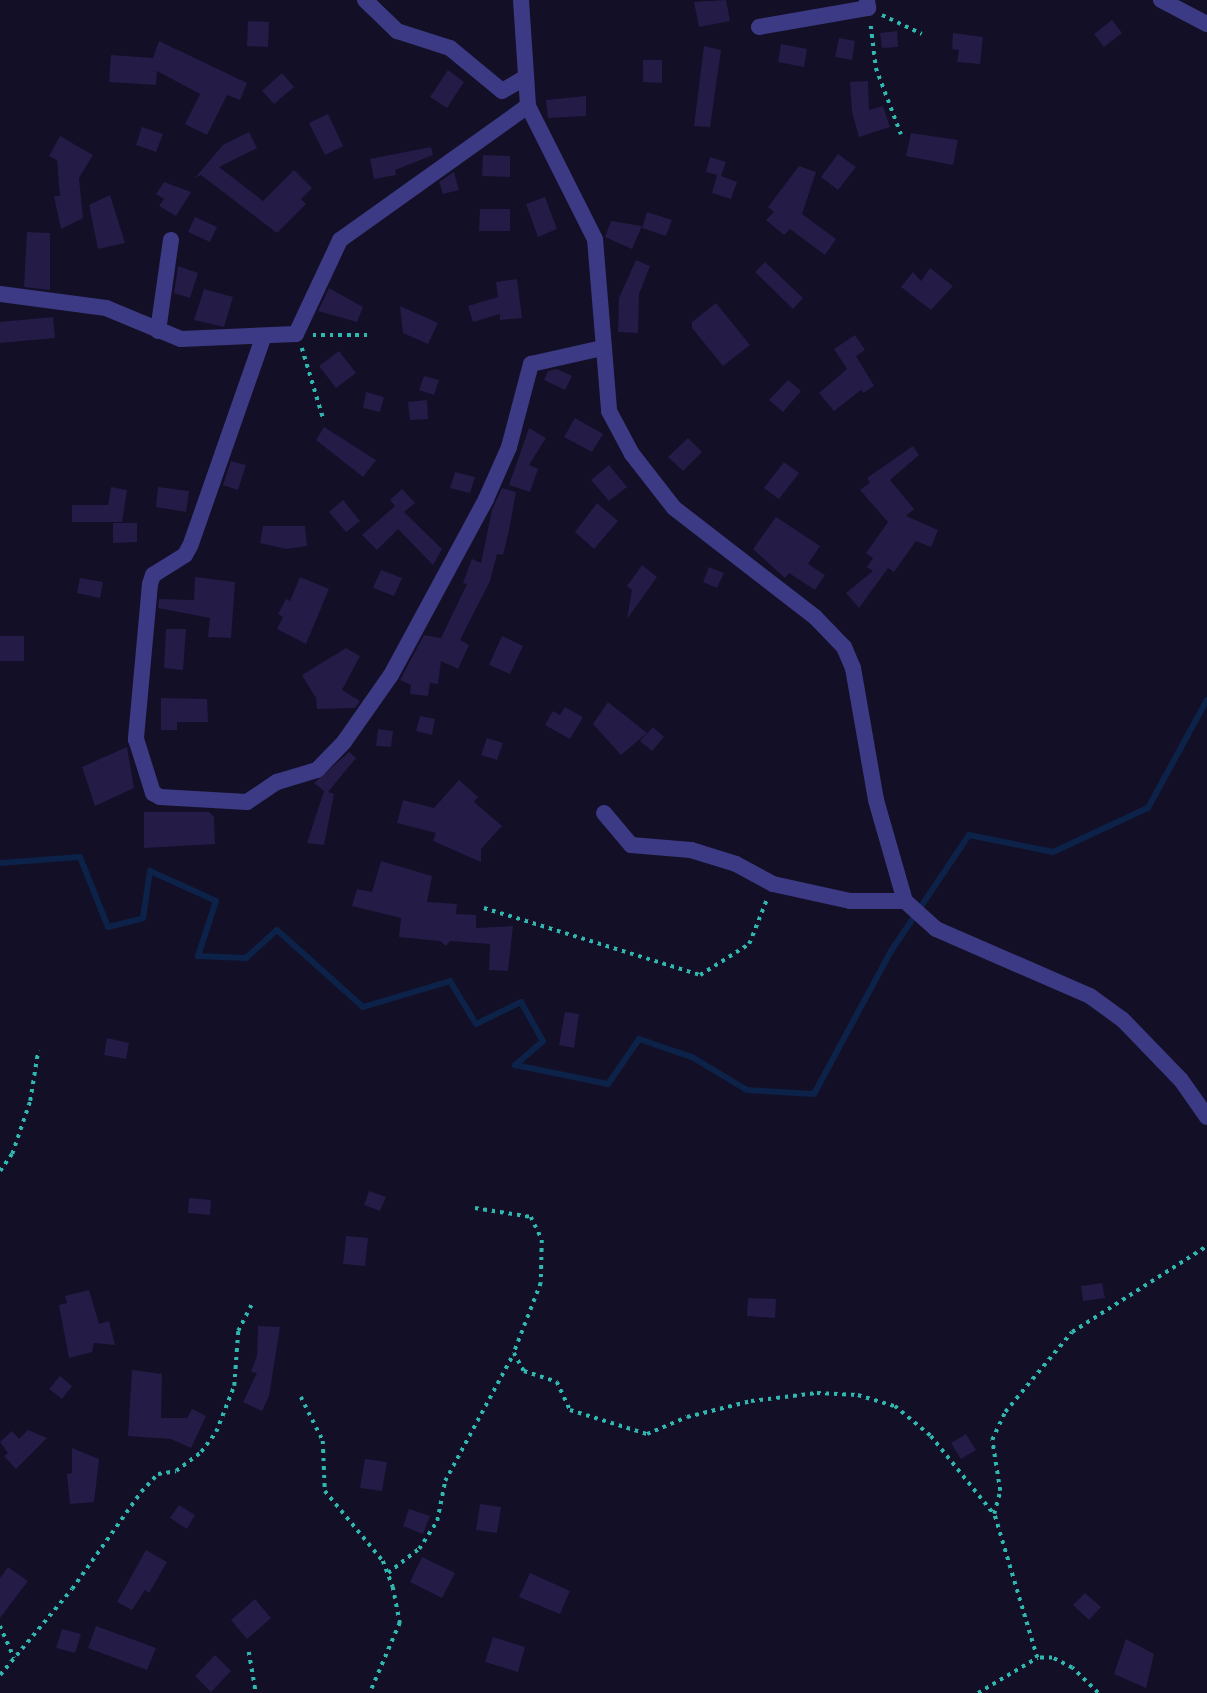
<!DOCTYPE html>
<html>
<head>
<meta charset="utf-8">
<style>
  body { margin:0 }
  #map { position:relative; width:1207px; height:1693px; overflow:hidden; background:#130f26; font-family:"Alegreya Sans",sans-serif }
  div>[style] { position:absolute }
  .stream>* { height:6px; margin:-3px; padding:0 3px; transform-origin:3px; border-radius:3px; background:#0c2248 }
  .building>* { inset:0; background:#241b47 }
  .path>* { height:3.5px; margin-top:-1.75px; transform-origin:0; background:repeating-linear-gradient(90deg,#2fb8b0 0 3.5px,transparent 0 8.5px) }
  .street>* { height:16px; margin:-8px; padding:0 8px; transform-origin:8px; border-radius:8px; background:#3d3a85 }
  span { translate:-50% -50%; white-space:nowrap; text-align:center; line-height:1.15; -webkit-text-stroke:7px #130f26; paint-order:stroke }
</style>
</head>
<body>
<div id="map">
  <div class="stream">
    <i style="left:0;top:863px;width:80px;rotate:-4.3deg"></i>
    <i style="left:80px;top:857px;width:75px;rotate:68.2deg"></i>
    <i style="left:108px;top:927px;width:36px;rotate:-14deg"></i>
    <i style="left:143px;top:918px;width:48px;rotate:-81.5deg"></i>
    <i style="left:150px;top:871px;width:72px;rotate:24.4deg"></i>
    <i style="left:216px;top:901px;width:58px;rotate:108.1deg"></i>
    <i style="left:198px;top:956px;width:48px;rotate:2.4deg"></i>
    <i style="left:246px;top:958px;width:42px;rotate:-42.1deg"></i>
    <i style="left:277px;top:930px;width:115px;rotate:41.8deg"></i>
    <i style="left:363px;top:1007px;width:91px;rotate:-16.6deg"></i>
    <i style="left:450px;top:981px;width:50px;rotate:58.8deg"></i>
    <i style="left:476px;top:1024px;width:50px;rotate:-26.1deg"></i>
    <i style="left:521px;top:1002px;width:45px;rotate:60.6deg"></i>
    <i style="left:543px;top:1041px;width:37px;rotate:139deg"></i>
    <i style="left:515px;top:1065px;width:95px;rotate:11.5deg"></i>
    <i style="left:608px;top:1084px;width:55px;rotate:-55.4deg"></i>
    <i style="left:639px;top:1039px;width:56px;rotate:18.8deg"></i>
    <i style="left:692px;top:1057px;width:64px;rotate:31deg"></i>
    <i style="left:747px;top:1090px;width:67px;rotate:3.4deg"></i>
    <i style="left:814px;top:1094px;width:162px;rotate:-61.7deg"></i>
    <i style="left:891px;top:951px;width:140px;rotate:-56.1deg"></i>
    <i style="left:969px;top:835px;width:86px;rotate:11.4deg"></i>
    <i style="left:1053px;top:852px;width:105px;rotate:-24.9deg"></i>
    <i style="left:1148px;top:808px;width:123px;rotate:-61.4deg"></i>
  </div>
  <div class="building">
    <i style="clip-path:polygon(726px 0,730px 21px,699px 27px,694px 2px)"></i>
    <i style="clip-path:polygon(1112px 20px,1122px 33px,1104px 47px,1094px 34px)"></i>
    <i style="clip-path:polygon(248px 21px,269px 22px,268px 47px,247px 46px)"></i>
    <i style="clip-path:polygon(897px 31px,898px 47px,882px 48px,880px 33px)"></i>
    <i style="clip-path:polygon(953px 33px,983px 37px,980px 64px,957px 62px,959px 50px,952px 49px)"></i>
    <i style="clip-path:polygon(839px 38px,855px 41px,852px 60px,835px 57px)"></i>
    <i style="clip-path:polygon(159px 41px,247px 83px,240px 100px,227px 95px,207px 135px,185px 124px,200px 94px,157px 71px,156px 85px,109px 82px,111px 55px,153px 58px)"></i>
    <i style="clip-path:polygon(781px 44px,807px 49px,804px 67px,778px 62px)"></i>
    <i style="clip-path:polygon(704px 46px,721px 50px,710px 127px,694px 126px)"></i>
    <i style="clip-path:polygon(643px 60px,662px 60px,662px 83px,643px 82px)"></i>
    <i style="clip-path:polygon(448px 70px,464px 82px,447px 108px,430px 97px)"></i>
    <i style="clip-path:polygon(282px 73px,294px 87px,274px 104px,262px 91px)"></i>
    <i style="clip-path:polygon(868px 81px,869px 110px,883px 106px,890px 127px,859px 137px,852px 112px,850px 82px)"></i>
    <i style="clip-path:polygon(586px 96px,586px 116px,548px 118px,546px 100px)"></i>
    <i style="clip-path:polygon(328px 114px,343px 146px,325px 155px,309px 123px)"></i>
    <i style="clip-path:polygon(142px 127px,163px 134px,156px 152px,136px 145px)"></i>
    <i style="clip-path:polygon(249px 132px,257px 148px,219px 167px,263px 201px,294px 170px,312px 188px,301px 199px,306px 204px,277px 233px,201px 175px,195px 178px,223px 145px)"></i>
    <i style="clip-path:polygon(911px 133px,958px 140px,953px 165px,906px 156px)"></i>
    <i style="clip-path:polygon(60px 136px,93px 155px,79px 178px,83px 218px,61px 229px,54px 196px,60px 196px,57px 160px,49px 156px)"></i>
    <i style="clip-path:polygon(431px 147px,433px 155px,395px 170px,396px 175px,374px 179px,370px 159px)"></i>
    <i style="clip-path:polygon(838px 154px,856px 167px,838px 190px,821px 177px)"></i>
    <i style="clip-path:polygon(483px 155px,510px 156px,510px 177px,482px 176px)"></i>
    <i style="clip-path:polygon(710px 157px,726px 162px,721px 176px,737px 182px,731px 199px,712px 193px,717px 175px,706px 172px)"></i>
    <i style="clip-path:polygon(799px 166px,816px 172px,802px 214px,836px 239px,825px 255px,790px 229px,784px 235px,766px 220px,774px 212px,768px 207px)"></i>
    <i style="clip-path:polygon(454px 172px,459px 190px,443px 194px,439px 182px)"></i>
    <i style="clip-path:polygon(164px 182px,191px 192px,176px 216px,159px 206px,164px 199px,156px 194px)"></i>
    <i style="clip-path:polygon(110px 195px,125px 243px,98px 249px,89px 205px)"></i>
    <i style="clip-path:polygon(545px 197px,557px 229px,538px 237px,526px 204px)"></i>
    <i style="clip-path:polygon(480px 209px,510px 209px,510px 231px,479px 231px)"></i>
    <i style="clip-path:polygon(647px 212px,672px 220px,666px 236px,642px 228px)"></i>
    <i style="clip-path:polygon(195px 217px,217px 227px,210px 242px,188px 232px)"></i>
    <i style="clip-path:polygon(611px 221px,642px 226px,632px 249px,605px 237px)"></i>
    <i style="clip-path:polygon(27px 232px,50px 233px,50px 290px,24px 287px)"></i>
    <i style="clip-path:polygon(636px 260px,650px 266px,639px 294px,638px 333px,618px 332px,619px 298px)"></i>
    <i style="clip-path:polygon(765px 262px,803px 298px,793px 309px,755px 272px)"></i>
    <i style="clip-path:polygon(178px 266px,198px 273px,190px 298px,174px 293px)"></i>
    <i style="clip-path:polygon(930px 268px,953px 286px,931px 310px,901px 287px,913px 272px,921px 281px)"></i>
    <i style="clip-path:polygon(517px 279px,522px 318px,500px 320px,500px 314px,473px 322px,468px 306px,498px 297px,496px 282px)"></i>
    <i style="clip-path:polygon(329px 288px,363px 307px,357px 322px,318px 311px)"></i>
    <i style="clip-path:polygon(204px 289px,233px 297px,224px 327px,194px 320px)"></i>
    <i style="clip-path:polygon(716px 303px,750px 345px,723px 366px,692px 328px,692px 322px)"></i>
    <i style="clip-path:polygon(400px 306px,438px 323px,428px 344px,403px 333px)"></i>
    <i style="clip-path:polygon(53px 317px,55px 338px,0 343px,0 322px)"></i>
    <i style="clip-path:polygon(855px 335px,865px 350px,856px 356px,874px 386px,863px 393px,861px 390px,834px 411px,819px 393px,847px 369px,834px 349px)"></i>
    <i style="clip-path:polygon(339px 351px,356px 373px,336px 388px,319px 366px)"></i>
    <i style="clip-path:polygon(557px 369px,572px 376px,565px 390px,544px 380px,548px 371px)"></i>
    <i style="clip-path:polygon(424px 376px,439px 380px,434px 395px,419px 390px)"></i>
    <i style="clip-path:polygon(788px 380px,801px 391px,783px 412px,769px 400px)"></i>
    <i style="clip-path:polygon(366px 392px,384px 397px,380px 412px,363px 408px)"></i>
    <i style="clip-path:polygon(427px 400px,428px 419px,410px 420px,408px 402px)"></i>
    <i style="clip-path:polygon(575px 418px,603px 434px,592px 452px,564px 437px)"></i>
    <i style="clip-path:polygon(324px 427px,376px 460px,363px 477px,316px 440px)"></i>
    <i style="clip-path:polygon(529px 428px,546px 438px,529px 465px,538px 469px,530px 492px,509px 485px)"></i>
    <i style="clip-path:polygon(688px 438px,702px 452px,683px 471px,668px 457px)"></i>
    <i style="clip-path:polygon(913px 446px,919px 455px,890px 480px,914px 509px,906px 516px,938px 530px,931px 547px,916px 541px,894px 572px,888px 568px,859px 608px,846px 593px,873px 571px,867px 567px,873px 558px,866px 553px,888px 522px,860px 490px,870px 483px,867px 478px)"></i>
    <i style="clip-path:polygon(231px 461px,246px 465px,238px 490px,223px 485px)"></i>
    <i style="clip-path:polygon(784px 462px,799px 473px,779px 499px,764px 488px)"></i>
    <i style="clip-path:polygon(609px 465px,627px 487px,609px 501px,591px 480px)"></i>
    <i style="clip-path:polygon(455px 472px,475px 477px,470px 493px,450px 488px)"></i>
    <i style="clip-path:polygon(111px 487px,127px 490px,122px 522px,72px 522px,72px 505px,108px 505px)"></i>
    <i style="clip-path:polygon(158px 487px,189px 491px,186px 512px,156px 507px)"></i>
    <i style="clip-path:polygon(502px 488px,516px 492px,509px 530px,503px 555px,497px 554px,490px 581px,460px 640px,469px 645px,458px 669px,441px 661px,438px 684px,430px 683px,428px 696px,410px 694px,411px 685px,400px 680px,424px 635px,441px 638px,467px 584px,463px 583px,472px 559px,481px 563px,492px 510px)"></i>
    <i style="clip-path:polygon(402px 489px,415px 503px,404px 512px,442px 549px,433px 565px,398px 529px,377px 550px,362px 535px,395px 506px,390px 500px)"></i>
    <i style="clip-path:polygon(343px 500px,360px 521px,346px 532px,329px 512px)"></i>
    <i style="clip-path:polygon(597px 503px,618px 521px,594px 549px,575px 532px)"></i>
    <i style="clip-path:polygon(776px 517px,820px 546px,808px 564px,825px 575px,815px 590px,789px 573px,785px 578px,753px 549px)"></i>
    <i style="clip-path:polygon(113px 523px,137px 523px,137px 542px,113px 543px)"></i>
    <i style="clip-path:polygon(263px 526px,305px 526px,307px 546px,286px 549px,260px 543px)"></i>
    <i style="clip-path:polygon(642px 565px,657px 577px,627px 619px,632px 590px,627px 586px)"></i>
    <i style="clip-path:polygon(709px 567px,724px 573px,717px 588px,703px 582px)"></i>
    <i style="clip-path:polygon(381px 570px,402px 578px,394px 596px,373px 588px)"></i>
    <i style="clip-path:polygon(195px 577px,235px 582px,231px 638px,208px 637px,210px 618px,158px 608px,159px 599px,194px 600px)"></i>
    <i style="clip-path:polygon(300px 577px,329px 589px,306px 644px,277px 629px,283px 617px,278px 614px,286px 599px,290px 601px)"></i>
    <i style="clip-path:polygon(80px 578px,103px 582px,100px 598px,77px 593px)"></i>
    <i style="clip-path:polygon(166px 629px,186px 629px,183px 670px,164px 668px)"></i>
    <i style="clip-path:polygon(0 636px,24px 636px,24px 661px,0 661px)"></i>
    <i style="clip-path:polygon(502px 636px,523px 646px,510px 674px,489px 665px)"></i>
    <i style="clip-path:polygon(346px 648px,360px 656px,342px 690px,360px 701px,355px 708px,317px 709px,316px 698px,302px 675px)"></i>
    <i style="clip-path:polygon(161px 698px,207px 699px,208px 722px,177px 722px,177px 730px,161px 730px)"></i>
    <i style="clip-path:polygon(608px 702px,647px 733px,621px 755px,593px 724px)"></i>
    <i style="clip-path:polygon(565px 707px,583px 717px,570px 739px,545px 725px,553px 711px,560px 715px)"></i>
    <i style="clip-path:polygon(420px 716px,435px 719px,432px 735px,416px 731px)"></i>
    <i style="clip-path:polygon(653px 727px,664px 737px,652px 751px,640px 741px)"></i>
    <i style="clip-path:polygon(378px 729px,393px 731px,391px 747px,376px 746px)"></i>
    <i style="clip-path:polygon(487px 738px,503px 743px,497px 760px,481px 755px)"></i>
    <i style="clip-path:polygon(127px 747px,134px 788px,95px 806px,82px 767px)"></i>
    <i style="clip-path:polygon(349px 752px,356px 758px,328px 792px,334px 794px,324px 845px,307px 843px,324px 791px,314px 783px)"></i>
    <i style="clip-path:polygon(459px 780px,478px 797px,474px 802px,502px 826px,481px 849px,481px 862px,433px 841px,436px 833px,397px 823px,403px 800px,434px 808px)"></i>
    <i style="clip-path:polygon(144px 812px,209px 812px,214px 817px,215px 844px,144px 848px)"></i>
    <i style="clip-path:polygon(381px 861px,432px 876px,427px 902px,457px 904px,456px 914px,476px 915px,476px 928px,513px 926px,508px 971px,489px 970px,490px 944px,450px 941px,446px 946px,440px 941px,399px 937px,401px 918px,352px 906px,357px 889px,372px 892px)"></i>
    <i style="clip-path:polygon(565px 1012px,579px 1014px,574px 1048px,559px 1045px)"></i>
    <i style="clip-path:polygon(107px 1038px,129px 1043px,126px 1059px,104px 1055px)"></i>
    <i style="clip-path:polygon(369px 1191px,386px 1197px,380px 1211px,364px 1205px)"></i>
    <i style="clip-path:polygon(189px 1198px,211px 1200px,210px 1215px,188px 1213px)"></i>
    <i style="clip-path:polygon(346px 1236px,368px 1238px,365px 1266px,343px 1264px)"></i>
    <i style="clip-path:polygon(1102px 1283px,1105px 1298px,1083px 1301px,1081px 1286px)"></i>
    <i style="clip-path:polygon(89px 1290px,99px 1324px,109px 1321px,115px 1345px,94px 1343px,92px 1352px,69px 1358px,59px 1305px,67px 1303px,65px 1296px)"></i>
    <i style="clip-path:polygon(748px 1298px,776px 1299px,775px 1318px,747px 1316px)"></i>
    <i style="clip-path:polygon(258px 1326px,280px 1327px,269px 1396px,262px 1411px,243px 1402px,257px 1373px,251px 1372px,257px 1356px)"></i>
    <i style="clip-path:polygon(132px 1370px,162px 1374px,161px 1418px,187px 1418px,192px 1409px,206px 1416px,191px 1448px,171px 1439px,128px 1436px)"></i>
    <i style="clip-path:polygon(60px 1376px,72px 1386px,62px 1399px,49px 1389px)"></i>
    <i style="clip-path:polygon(28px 1430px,47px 1438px,16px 1469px,4px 1456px,8px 1453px,0 1442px,12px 1431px,19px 1439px)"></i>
    <i style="clip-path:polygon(966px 1434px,976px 1450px,961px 1459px,951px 1443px)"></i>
    <i style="clip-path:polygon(72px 1448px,99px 1459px,94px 1502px,70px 1504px,67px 1474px,72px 1473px)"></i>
    <i style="clip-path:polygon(365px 1459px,387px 1462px,382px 1491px,360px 1488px)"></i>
    <i style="clip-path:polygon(480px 1504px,501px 1507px,497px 1533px,476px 1530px)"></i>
    <i style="clip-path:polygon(179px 1505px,195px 1515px,187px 1529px,170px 1518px)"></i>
    <i style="clip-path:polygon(409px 1509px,430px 1516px,423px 1534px,403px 1526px)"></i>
    <i style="clip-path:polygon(146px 1550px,167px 1562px,149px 1593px,145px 1590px,132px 1610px,117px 1602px)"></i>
    <i style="clip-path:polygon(422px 1557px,455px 1573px,442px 1598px,410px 1582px)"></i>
    <i style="clip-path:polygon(8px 1567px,28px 1581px,0 1618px,0 1578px)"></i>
    <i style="clip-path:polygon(530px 1573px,570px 1591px,560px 1614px,519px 1597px)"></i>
    <i style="clip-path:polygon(1085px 1593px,1101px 1607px,1089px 1620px,1073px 1605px)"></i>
    <i style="clip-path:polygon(255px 1599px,271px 1618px,247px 1639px,231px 1620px)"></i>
    <i style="clip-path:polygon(96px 1626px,156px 1648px,147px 1670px,88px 1648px)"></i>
    <i style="clip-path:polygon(62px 1629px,81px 1634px,75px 1653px,56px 1648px)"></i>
    <i style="clip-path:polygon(493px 1637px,525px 1647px,518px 1672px,485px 1662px)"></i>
    <i style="clip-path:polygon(1126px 1639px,1154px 1654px,1146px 1688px,1114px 1674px)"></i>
    <i style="clip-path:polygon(215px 1655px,231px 1671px,211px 1692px,195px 1676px)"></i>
  </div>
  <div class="path">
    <i style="left:882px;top:15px;width:44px;rotate:25.4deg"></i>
    <i style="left:871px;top:26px;width:42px;rotate:83.2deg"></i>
    <i style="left:876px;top:68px;width:71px;rotate:69.3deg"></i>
    <i style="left:313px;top:335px;width:54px"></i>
    <i style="left:302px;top:348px;width:76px;rotate:73.2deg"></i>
    <i style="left:484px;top:908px;width:226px;rotate:17.2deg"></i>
    <i style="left:700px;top:975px;width:58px;rotate:-32.3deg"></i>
    <i style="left:749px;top:944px;width:48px;rotate:-68.2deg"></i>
    <i style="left:0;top:1171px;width:21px;rotate:-55deg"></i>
    <i style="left:12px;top:1154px;width:56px;rotate:-71.2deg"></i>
    <i style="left:30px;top:1101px;width:51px;rotate:-80.9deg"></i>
    <i style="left:475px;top:1208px;width:57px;rotate:9.1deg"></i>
    <i style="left:531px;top:1217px;width:25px;rotate:64deg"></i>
    <i style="left:542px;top:1240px;width:43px;rotate:91.3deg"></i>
    <i style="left:541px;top:1283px;width:75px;rotate:111.1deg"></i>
    <i style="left:514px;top:1353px;width:21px;rotate:61deg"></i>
    <i style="left:524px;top:1371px;width:35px;rotate:18deg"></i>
    <i style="left:557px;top:1382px;width:31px;rotate:65deg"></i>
    <i style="left:570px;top:1410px;width:81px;rotate:17.3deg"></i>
    <i style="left:647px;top:1434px;width:43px;rotate:-23deg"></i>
    <i style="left:687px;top:1417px;width:66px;rotate:-14deg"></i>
    <i style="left:751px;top:1401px;width:66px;rotate:-6.9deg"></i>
    <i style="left:817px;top:1393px;width:41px;rotate:2.8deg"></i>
    <i style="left:858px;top:1395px;width:39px;rotate:17deg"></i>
    <i style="left:895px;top:1406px;width:47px;rotate:39.8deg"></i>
    <i style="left:931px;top:1436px;width:100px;rotate:51.1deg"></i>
    <i style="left:301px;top:1397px;width:49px;rotate:63.4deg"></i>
    <i style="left:323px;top:1441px;width:50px;rotate:87.7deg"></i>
    <i style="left:325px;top:1491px;width:91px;rotate:50.4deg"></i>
    <i style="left:383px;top:1561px;width:28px;rotate:69deg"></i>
    <i style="left:393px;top:1587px;width:37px;rotate:79deg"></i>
    <i style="left:400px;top:1623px;width:76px;rotate:113.2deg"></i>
    <i style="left:388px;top:1573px;width:39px;rotate:-38deg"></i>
    <i style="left:419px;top:1549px;width:33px;rotate:-57deg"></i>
    <i style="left:437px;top:1521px;width:41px;rotate:-78.7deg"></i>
    <i style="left:445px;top:1481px;width:145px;rotate:-61.7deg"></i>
    <i style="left:0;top:1626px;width:35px;rotate:66deg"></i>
    <i style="left:249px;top:1652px;width:42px;rotate:80.3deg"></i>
    <i style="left:0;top:1675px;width:112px;rotate:-50.1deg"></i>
    <i style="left:72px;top:1589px;width:119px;rotate:-54.6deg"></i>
    <i style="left:141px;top:1492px;width:25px;rotate:-47deg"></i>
    <i style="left:158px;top:1474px;width:18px;rotate:-9deg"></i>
    <i style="left:176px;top:1471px;width:31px;rotate:-37deg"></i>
    <i style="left:201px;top:1452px;width:25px;rotate:-53deg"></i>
    <i style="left:216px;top:1432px;width:49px;rotate:-68.6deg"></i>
    <i style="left:234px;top:1386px;width:55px;rotate:-85.8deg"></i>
    <i style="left:238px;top:1331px;width:31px;rotate:-63deg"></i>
    <i style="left:978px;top:1693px;width:69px;rotate:-30.7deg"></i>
    <i style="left:1098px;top:1693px;width:36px;rotate:-136deg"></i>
    <i style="left:1072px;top:1668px;width:22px;rotate:-153deg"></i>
    <i style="left:1052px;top:1658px;width:15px;rotate:180deg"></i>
    <i style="left:1037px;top:1658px;width:150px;rotate:-106.6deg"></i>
    <i style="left:994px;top:1514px;width:24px;rotate:-75deg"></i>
    <i style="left:1000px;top:1491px;width:52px;rotate:-98.9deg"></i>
    <i style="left:992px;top:1440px;width:31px;rotate:-65deg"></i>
    <i style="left:1005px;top:1412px;width:104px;rotate:-50.1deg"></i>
    <i style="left:1072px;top:1332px;width:160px;rotate:-32.5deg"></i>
  </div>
  <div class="street">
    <i style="left:365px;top:0;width:45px;rotate:44.1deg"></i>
    <i style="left:397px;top:31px;width:56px;rotate:17.8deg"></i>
    <i style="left:450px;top:48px;width:67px;rotate:39.6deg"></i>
    <i style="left:502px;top:91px;width:28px;rotate:-30deg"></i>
    <i style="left:521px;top:0;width:106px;rotate:86.2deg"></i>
    <i style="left:528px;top:106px;width:149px;rotate:63.3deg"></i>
    <i style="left:595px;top:239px;width:173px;rotate:85.3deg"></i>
    <i style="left:609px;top:411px;width:49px;rotate:61.9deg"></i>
    <i style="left:632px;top:454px;width:68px;rotate:52.1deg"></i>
    <i style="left:674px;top:508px;width:178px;rotate:37.7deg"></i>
    <i style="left:815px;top:617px;width:42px;rotate:46deg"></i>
    <i style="left:844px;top:647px;width:23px;rotate:67deg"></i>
    <i style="left:853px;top:668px;width:134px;rotate:80.1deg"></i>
    <i style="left:876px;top:800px;width:105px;rotate:74deg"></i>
    <i style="left:905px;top:901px;width:42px;rotate:42.1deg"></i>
    <i style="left:936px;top:929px;width:168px;rotate:23.5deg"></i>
    <i style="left:1090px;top:996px;width:39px;rotate:36deg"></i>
    <i style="left:1122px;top:1019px;width:85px;rotate:46deg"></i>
    <i style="left:1181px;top:1080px;width:45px;rotate:54.9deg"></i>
    <i style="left:1161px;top:0;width:52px;rotate:27.6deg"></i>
    <i style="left:759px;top:27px;width:111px;rotate:-9.9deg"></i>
    <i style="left:868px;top:8px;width:8px;rotate:-97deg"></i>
    <i style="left:0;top:294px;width:107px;rotate:7.5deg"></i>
    <i style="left:106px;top:308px;width:81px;rotate:22.5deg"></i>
    <i style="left:181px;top:339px;width:115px;rotate:-2.5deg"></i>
    <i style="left:296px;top:334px;width:104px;rotate:-64.9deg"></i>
    <i style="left:340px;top:240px;width:231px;rotate:-35.5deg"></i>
    <i style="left:158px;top:331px;width:92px;rotate:-81.9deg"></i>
    <i style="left:263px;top:338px;width:220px;rotate:109.3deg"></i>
    <i style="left:190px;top:546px;width:10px;rotate:119deg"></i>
    <i style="left:185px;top:555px;width:38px;rotate:148deg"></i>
    <i style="left:153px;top:575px;width:9px;rotate:108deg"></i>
    <i style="left:150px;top:584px;width:156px;rotate:95.2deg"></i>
    <i style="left:136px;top:739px;width:57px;rotate:72.5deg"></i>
    <i style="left:153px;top:793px;width:8px;rotate:30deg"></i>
    <i style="left:160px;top:797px;width:87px;rotate:3.3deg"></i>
    <i style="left:247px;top:802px;width:36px;rotate:-34deg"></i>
    <i style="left:277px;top:782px;width:42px;rotate:-16.7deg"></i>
    <i style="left:317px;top:770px;width:39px;rotate:-46deg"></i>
    <i style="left:344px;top:742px;width:82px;rotate:-55deg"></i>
    <i style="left:391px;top:675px;width:200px;rotate:-61.6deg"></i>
    <i style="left:486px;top:499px;width:57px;rotate:-66.1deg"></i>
    <i style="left:509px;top:447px;width:86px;rotate:-75.2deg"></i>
    <i style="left:531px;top:364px;width:73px;rotate:-12.7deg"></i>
    <i style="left:604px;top:813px;width:42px;rotate:49.8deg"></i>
    <i style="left:631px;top:845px;width:60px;rotate:4.8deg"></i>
    <i style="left:691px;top:850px;width:47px;rotate:17.3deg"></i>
    <i style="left:736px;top:864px;width:42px;rotate:28.4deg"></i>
    <i style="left:773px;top:884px;width:79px;rotate:12.4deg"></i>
    <i style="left:850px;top:901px;width:55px"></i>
  </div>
</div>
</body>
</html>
